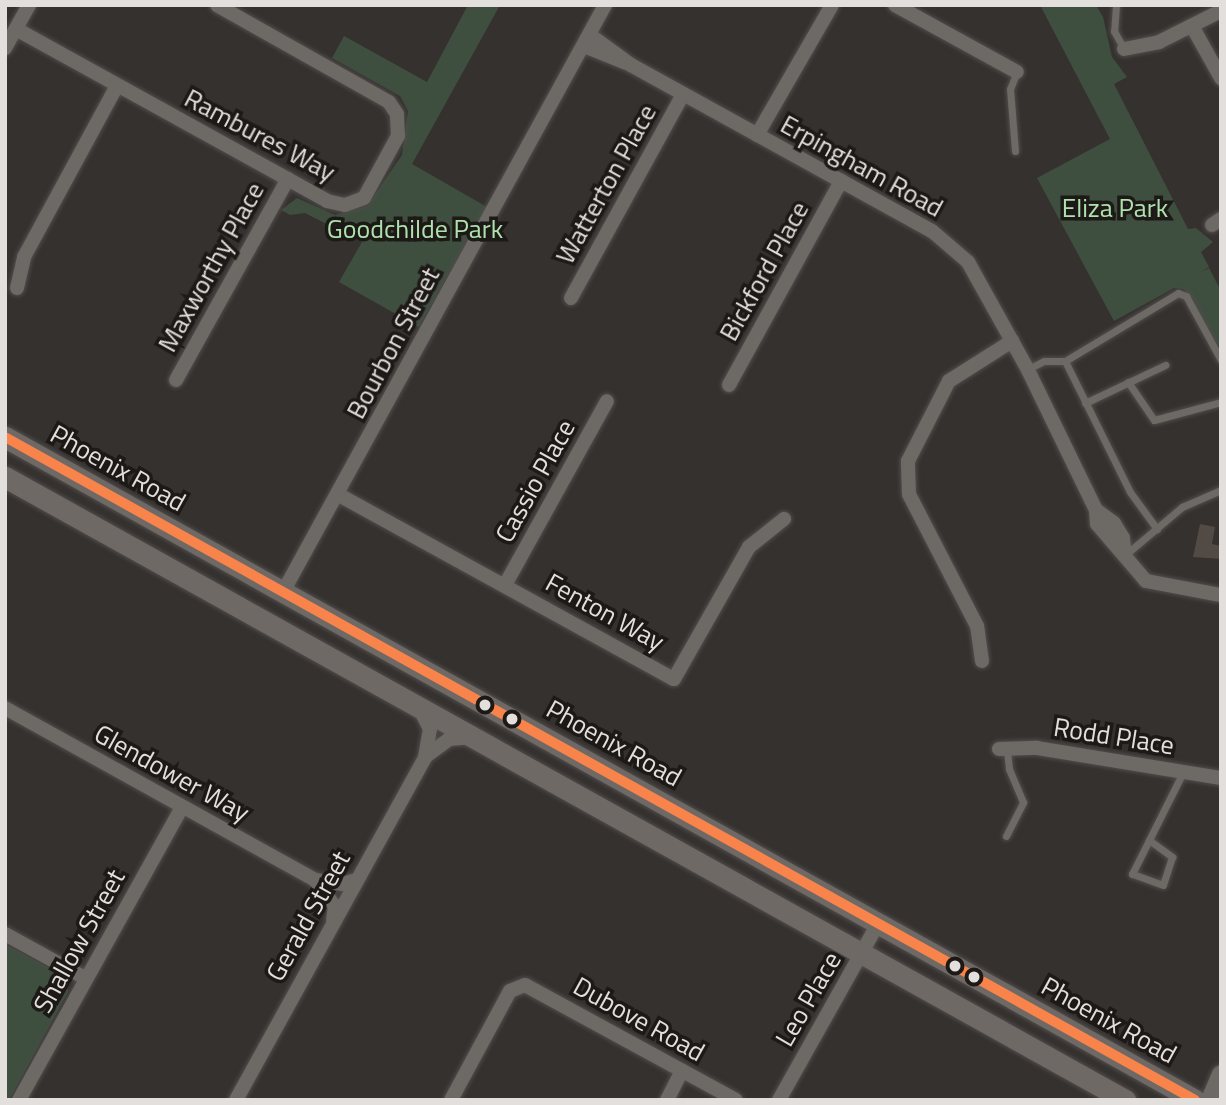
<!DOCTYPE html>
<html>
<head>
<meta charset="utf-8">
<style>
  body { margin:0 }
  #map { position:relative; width:1226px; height:1105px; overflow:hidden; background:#35312f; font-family:"Titillium Web",sans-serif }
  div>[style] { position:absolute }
  .green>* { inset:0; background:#3f4f3f }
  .building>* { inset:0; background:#524a44 }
  .roads { filter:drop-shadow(0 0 2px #504d4c) drop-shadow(0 0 2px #504d4c) }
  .service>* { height:7px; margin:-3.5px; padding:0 3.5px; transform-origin:3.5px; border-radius:3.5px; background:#6d6965 }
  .minor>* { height:14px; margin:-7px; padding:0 7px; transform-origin:7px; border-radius:7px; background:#6d6965 }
  .tertiary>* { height:18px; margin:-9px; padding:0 9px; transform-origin:9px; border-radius:9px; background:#6d6965 }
  .primary>* { height:21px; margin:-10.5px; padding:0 10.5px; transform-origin:10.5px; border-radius:10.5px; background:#6f6965 }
  .bus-1>* { height:10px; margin:-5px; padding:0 5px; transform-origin:5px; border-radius:5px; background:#f8844c }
  .dots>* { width:19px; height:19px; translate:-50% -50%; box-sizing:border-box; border:4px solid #1c1917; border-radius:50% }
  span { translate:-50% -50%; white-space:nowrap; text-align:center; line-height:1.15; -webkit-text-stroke:7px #1c1917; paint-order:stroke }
  .street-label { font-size:26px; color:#e3dfdc }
  .park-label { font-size:26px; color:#aee1ad }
  .frame { position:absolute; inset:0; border:7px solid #e3dfdc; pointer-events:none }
</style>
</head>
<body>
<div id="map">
  <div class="green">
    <i style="clip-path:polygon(468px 5px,500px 5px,412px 164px,487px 207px,419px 327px,339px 282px,362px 242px,305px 213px,290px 215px,281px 210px,297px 198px,335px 215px,367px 206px,402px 155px,408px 111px,400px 96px,332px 58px,344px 36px,427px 82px)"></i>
    <i style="clip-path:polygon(1040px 5px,1096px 5px,1103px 17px,1112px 57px,1127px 77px,1114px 84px,1188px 229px,1196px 228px,1213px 242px,1201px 252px,1209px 267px,1201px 272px,1209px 268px,1221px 291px,1221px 350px,1184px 289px,1174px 288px,1114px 321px,1037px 178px,1110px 139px)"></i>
    <i style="clip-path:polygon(5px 944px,68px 978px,68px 992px,9px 1100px,5px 1100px)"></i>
  </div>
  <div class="building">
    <i style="clip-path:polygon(1200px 524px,1215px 527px,1212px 544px,1221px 546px,1221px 559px,1193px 557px)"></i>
  </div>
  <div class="roads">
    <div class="service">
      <i style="left:1116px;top:5px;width:26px;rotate:94deg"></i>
      <i style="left:1114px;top:31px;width:21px;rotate:61deg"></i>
      <i style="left:1015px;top:151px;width:62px;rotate:-94.6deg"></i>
      <i style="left:1010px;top:89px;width:18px;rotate:-68deg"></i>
      <i style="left:1065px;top:361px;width:132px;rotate:-31deg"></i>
      <i style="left:1178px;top:293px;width:9px;rotate:21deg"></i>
      <i style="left:1186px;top:296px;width:73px;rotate:61.3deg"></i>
      <i style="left:1028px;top:369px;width:18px;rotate:-27deg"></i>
      <i style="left:1044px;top:361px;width:21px"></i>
      <i style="left:1065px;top:361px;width:146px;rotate:63.6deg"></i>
      <i style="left:1130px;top:492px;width:46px;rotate:53.9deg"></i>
      <i style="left:1128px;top:382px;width:46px;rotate:55.6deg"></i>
      <i style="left:1154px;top:420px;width:69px;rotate:-15deg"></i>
      <i style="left:1085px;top:403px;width:89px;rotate:-25.4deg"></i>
      <i style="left:1125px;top:555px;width:75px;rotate:-40.1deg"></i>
      <i style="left:1182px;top:507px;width:43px;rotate:-23.6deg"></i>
      <i style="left:1006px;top:836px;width:38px;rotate:-63deg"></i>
      <i style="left:1023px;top:802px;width:36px;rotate:-113deg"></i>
      <i style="left:1009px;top:769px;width:20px;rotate:-96deg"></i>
      <i style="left:1149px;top:840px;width:29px;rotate:36deg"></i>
      <i style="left:1172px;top:857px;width:29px;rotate:108deg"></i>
      <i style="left:1163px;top:885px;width:33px;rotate:-160deg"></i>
      <i style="left:1132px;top:874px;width:114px;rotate:-63.4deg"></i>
    </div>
    <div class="minor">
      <i style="left:895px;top:5px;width:139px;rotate:28.8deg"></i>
      <i style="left:1192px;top:26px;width:60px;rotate:60.9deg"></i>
      <i style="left:16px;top:29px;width:355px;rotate:28.9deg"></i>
      <i style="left:327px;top:201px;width:18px;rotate:13deg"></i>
      <i style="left:345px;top:205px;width:20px;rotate:-20deg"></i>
      <i style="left:364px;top:198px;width:71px;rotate:-61.3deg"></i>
      <i style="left:398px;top:136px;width:22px;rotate:-93deg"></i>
      <i style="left:397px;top:114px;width:14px;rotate:-124deg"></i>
      <i style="left:389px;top:102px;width:197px;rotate:-150.6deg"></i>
      <i style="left:590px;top:35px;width:51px;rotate:36.2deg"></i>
      <i style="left:631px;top:65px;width:344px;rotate:28.9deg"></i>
      <i style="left:932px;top:231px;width:48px;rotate:40.7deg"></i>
      <i style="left:968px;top:262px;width:124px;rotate:60.9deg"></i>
      <i style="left:1028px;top:370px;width:156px;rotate:64.1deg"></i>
      <i style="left:1096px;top:510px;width:22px;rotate:36deg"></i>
      <i style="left:1114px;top:523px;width:17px;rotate:59deg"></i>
      <i style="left:1123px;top:538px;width:18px;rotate:84deg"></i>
      <i style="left:584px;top:46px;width:45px;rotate:22deg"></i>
      <i style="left:5px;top:48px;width:49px;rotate:-60.8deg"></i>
      <i style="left:1124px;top:49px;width:36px;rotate:-11deg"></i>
      <i style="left:1159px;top:42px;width:69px;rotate:-26.6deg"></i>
      <i style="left:757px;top:135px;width:150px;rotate:-60deg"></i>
      <i style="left:1212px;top:225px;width:11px;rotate:-34deg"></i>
      <i style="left:17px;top:288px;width:32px;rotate:-77deg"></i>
      <i style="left:24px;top:257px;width:195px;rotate:-61.5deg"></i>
      <i style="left:571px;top:298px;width:233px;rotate:-61.2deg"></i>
      <i style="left:176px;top:380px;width:230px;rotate:-60.9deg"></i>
      <i style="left:729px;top:385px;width:233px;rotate:-61.2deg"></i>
      <i style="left:339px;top:495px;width:382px;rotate:28.8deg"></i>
      <i style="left:674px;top:679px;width:152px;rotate:-60.4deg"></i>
      <i style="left:749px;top:547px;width:45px;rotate:-38.7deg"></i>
      <i style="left:1096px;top:510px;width:14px;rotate:86deg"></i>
      <i style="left:1097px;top:524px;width:75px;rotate:49.3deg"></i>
      <i style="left:1146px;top:581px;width:76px;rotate:10.6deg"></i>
      <i style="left:505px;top:585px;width:210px;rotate:-61deg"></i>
      <i style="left:283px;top:592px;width:670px;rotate:-61.25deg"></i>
      <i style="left:982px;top:661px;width:35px;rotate:-98deg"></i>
      <i style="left:977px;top:626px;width:148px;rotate:-117.3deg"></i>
      <i style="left:909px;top:494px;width:33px;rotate:-92deg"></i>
      <i style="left:908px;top:461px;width:90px;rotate:-62.9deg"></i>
      <i style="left:949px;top:381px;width:75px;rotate:-32.4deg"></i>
      <i style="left:5px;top:708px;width:355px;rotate:29deg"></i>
      <i style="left:315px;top:880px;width:27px;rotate:8deg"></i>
      <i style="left:342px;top:884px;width:15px;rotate:-16deg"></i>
      <i style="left:999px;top:749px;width:38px;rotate:-2deg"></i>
      <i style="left:1037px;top:748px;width:186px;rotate:9.3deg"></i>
      <i style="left:426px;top:756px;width:29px;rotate:-36deg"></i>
      <i style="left:449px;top:739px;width:21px;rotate:-5deg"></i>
      <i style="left:315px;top:880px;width:34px;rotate:53deg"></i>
      <i style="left:335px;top:907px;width:13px;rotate:99deg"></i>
      <i style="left:5px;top:934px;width:91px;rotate:28.8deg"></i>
      <i style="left:19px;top:1100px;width:335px;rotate:-60.9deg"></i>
      <i style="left:236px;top:1100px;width:392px;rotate:-61.1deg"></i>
      <i style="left:425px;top:757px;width:28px;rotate:-80deg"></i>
      <i style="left:430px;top:729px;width:22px;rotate:-117deg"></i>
      <i style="left:451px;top:1100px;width:124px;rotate:-61.6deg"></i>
      <i style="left:510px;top:991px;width:16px;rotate:-22deg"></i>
      <i style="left:525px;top:985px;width:240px;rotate:28.6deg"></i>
      <i style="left:667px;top:1100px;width:33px;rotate:-63deg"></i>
      <i style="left:779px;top:1100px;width:204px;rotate:-60.7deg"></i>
    </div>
    <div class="tertiary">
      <i style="left:1210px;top:1100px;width:28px;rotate:-67deg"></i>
    </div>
    <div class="primary">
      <i style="left:5px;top:437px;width:1362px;rotate:29.12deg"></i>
      <i style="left:5px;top:477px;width:1282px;rotate:29.08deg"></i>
    </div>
  </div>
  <div class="bus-1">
    <i style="left:5px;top:437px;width:1362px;rotate:29.12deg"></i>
  </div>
  <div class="dots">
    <i style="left:485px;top:705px;background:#e3dfdc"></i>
    <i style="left:512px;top:719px;background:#e3dfdc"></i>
    <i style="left:955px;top:966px;background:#e3dfdc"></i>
    <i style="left:974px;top:977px;background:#e3dfdc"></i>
  </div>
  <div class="street-label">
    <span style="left:260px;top:135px;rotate:28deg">Rambures Way</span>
    <span style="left:862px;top:166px;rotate:29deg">Erpingham Road</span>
    <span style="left:606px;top:184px;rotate:-61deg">Watterton Place</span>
    <span style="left:211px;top:267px;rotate:-61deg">Maxworthy Place</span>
    <span style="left:764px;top:271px;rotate:-61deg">Bickford Place</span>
    <span style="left:393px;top:343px;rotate:-62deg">Bourbon Street</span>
    <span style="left:118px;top:468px;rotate:29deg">Phoenix Road</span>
    <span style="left:535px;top:481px;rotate:-61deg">Cassio Place</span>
    <span style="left:605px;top:612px;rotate:29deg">Fenton Way</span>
    <span style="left:1114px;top:736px;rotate:9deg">Rodd Place</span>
    <span style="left:614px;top:743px;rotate:29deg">Phoenix Road</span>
    <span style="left:172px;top:773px;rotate:29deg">Glendower Way</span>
    <span style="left:308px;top:916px;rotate:-61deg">Gerald Street</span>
    <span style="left:79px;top:941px;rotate:-61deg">Shallow Street</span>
    <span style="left:808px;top:999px;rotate:-60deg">Leo Place</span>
    <span style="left:639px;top:1019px;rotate:29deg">Dubove Road</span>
    <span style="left:1109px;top:1020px;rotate:29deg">Phoenix Road</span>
  </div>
  <div class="park-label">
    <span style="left:1115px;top:208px">Eliza Park</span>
    <span style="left:415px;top:229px">Goodchilde Park</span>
  </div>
  <div class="frame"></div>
</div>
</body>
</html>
